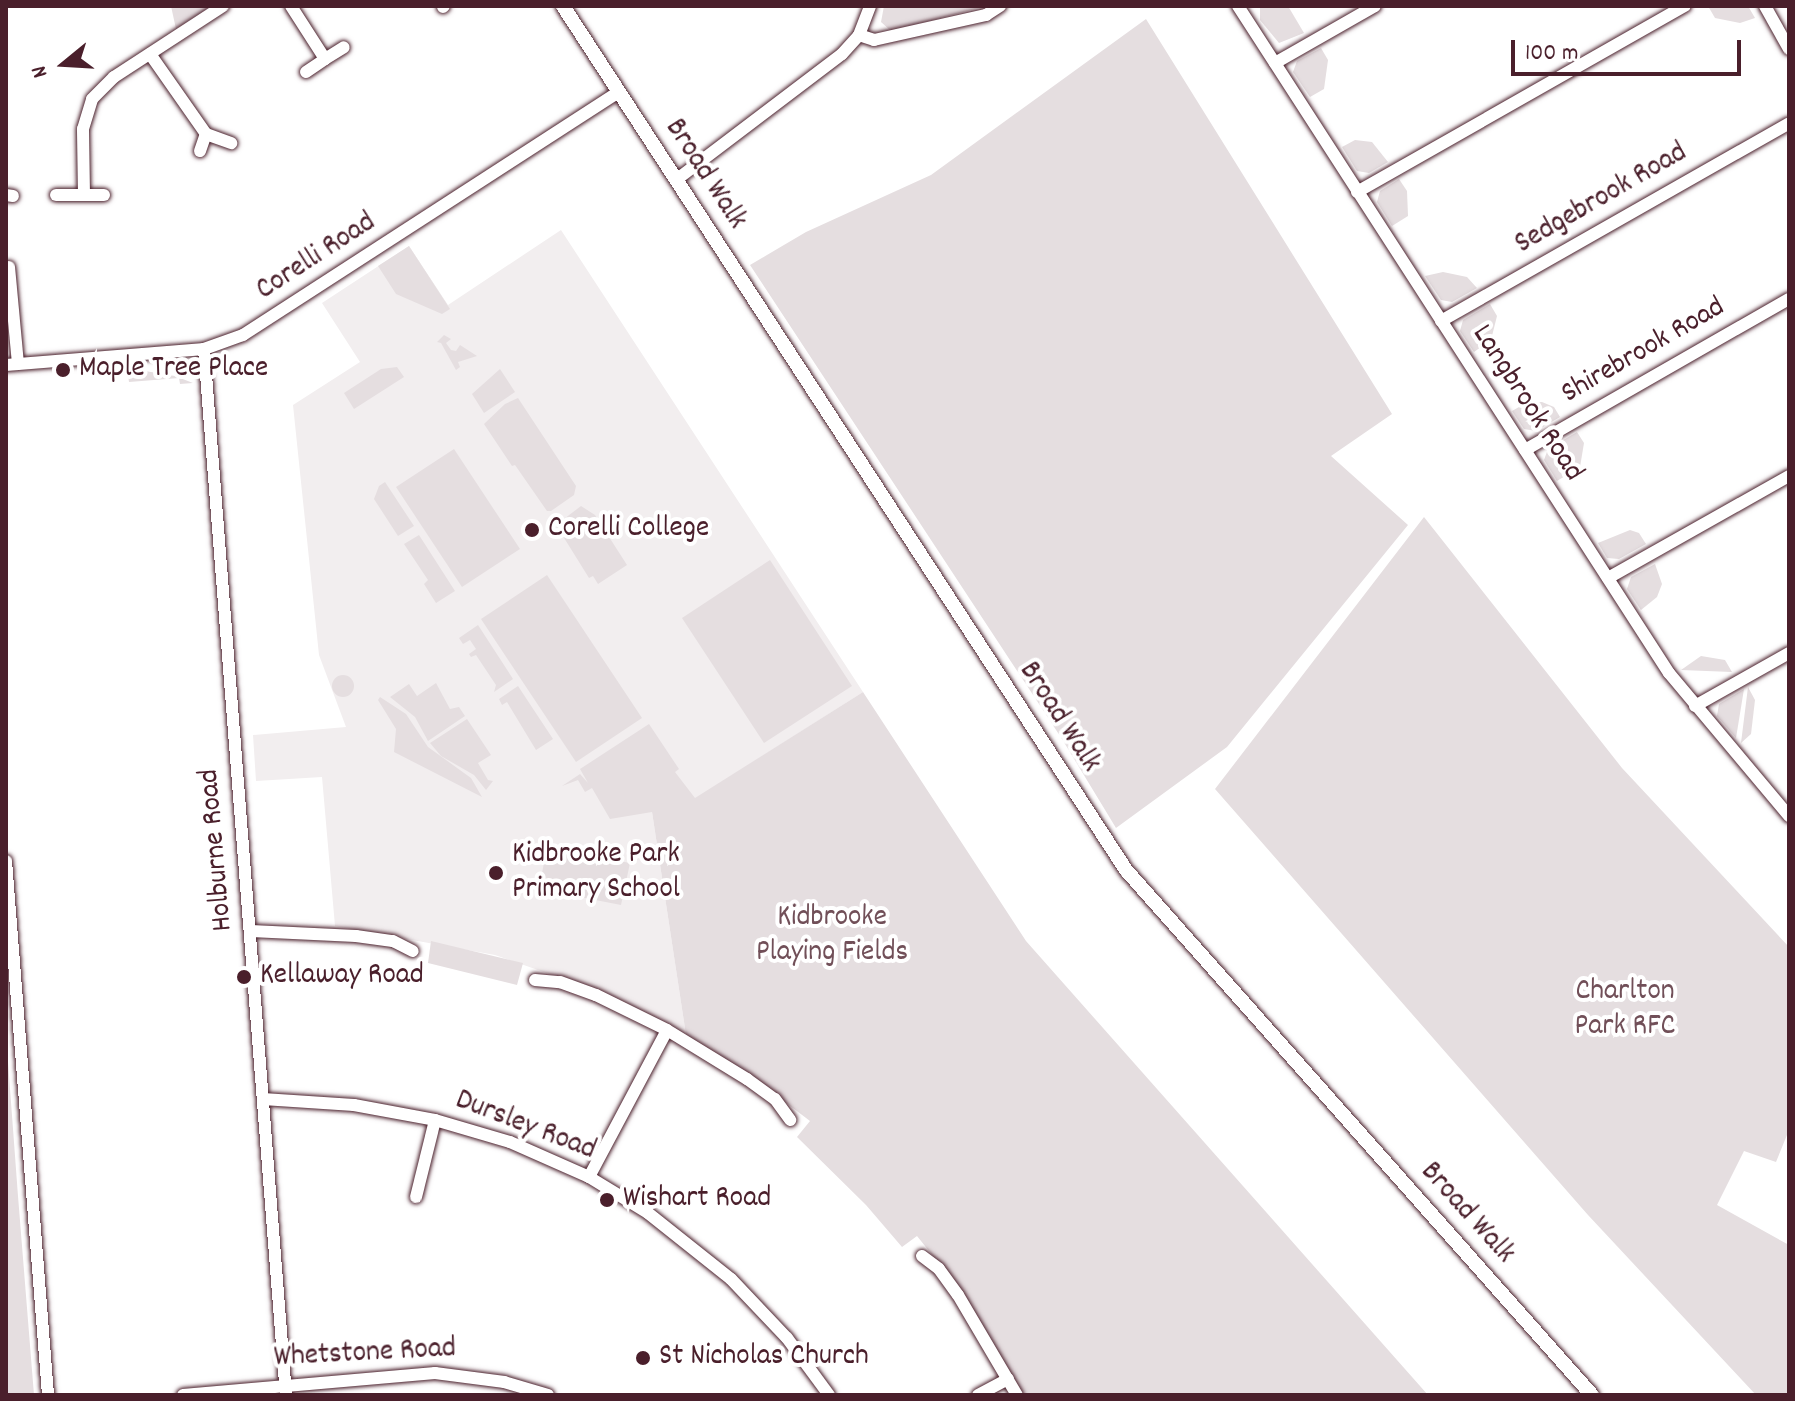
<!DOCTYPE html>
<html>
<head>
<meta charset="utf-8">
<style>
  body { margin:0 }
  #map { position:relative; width:1795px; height:1401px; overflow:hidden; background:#fff; font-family:Dekko,sans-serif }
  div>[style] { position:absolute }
  .built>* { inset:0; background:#f2eeef }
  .green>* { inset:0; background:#e5dee0 }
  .round { border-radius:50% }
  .roads { filter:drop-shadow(0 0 2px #4a1f2b) drop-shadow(0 0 2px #4a1f2b) }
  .minor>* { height:12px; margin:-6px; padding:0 6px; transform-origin:6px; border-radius:6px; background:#fff }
  .tertiary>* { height:14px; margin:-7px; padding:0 7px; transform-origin:7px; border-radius:7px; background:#fff }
  .dots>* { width:22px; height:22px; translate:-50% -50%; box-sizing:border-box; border:4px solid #fff; border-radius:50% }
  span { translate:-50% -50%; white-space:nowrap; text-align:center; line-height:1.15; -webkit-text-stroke:8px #fff; paint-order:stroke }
  .street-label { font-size:30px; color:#4a1f2b }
  .poi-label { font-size:30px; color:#4a1f2b }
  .left { translate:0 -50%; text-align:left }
  .park-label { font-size:30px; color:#714f58 }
  .frame { position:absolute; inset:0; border:8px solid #4a1f2b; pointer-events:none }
  .north { position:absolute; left:24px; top:24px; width:80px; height:80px; -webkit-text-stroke:6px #fff; paint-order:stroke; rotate:252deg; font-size:22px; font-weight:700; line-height:32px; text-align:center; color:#4a1f2b }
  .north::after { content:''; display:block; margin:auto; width:28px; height:36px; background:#4a1f2b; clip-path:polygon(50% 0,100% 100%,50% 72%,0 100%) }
  .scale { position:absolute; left:1511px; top:40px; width:230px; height:36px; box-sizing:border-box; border:4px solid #4a1f2b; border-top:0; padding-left:10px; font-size:24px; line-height:28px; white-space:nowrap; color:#4a1f2b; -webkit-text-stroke:6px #fff; paint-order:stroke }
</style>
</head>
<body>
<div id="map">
  <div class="built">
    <i style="clip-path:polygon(561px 230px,863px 692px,695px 799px,652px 812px,686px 1035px,598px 991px,495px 955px,335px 926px,322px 777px,256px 781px,253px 735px,346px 727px,319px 655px,293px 405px,360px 362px,322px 303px,409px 246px,448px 305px)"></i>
  </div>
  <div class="green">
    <i style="clip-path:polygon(171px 6px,211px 6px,176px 29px)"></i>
    <i style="clip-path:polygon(884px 6px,986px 6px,891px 31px,881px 22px)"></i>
    <i style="clip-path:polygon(1260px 6px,1288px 6px,1304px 33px,1279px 43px,1260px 20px)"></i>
    <i style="clip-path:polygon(1708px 6px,1748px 6px,1755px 18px,1740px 23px,1715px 18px)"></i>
    <i style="clip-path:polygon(1146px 19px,1392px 414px,1331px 456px,1408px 525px,1227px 747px,1116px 828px,1062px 739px,750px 265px,806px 232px,931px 175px)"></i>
    <i style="clip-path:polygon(1321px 48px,1328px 60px,1324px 89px,1310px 97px,1293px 72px,1297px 61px)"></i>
    <i style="clip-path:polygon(1355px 140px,1372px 142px,1388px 162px,1369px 173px,1357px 171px,1342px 147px)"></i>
    <i style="clip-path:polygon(1399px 179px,1407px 191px,1408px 216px,1392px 226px,1377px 202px,1380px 191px)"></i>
    <i style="clip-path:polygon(409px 246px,450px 309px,442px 314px,396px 294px,378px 266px)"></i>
    <i style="clip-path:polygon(1443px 272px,1467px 277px,1477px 288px,1452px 302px,1441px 300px,1425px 276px)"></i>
    <i style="clip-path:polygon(1490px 304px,1497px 316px,1491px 340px,1474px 352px,1460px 331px,1463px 320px)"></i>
    <i style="clip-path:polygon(444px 335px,451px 339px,446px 343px,451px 350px,456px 351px,460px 345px,477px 356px,458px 362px,460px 367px,456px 370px,441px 343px,437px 342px)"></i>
    <i style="clip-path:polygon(397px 367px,404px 377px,354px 409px,344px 393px,381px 369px)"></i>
    <i style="clip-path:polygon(127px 368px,175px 376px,193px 383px,180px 384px,179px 378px,129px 382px)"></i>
    <i style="clip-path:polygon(500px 369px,515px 392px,484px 413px,472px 394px)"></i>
    <i style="clip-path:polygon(518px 398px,576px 486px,574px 495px,551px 511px,547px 511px,515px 465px,512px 466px,484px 424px,505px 404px)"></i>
    <i style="clip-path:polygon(1542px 402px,1554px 407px,1560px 417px,1536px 431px,1524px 429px,1512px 411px,1526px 403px)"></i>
    <i style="clip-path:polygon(1577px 432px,1584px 443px,1580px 467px,1557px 481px,1544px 460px,1548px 449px)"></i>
    <i style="clip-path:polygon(454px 449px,520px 549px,462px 587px,396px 487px)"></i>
    <i style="clip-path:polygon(385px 482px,414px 526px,398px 536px,374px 499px,379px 486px)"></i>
    <i style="clip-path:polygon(581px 506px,595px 515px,627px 565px,598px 584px,593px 576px,589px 578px,556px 525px)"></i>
    <i style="clip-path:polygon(1424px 517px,1622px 768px,1789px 947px,1789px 1130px,1776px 1162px,1744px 1151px,1717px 1205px,1789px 1245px,1789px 1395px,1756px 1395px,1588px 1215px,1215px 789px)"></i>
    <i style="clip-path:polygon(1630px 530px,1639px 533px,1646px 544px,1619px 559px,1607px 558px,1598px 543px)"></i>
    <i style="clip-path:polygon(419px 535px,455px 591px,436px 603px,424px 584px,428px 580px,404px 544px)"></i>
    <i style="clip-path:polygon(770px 560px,852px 686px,764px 743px,682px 618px)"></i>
    <i style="clip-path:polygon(1655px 564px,1662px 584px,1657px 597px,1641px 610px,1627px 589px,1631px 577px)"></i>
    <i style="clip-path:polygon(547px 575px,642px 718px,576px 762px,481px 619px)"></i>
    <i style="clip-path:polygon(478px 625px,513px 679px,494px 692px,496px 685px,476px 655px,471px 657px,469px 654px,476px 649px,470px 640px,463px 644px,459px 638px)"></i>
    <i style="clip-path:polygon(1701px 656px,1725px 660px,1732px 672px,1681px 670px)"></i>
    <i class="round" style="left:332px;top:675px;width:22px;height:22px"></i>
    <i style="clip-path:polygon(436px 683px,450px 709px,459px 707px,465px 716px,428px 741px,415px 717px,390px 697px,409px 684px,417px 696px)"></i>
    <i style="clip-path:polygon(518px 686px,553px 739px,536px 750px,507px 702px,502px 705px,499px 699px)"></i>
    <i style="clip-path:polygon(1748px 687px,1755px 700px,1751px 734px,1741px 743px)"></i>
    <i style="clip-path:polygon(1744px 689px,1736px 738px,1717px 716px,1719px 704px)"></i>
    <i style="clip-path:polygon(863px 692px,1026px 941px,1428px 1395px,1024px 1395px,961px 1291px,917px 1236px,902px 1247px,866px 1205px,797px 1137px,810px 1121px,756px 1080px,686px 1035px,652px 812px,610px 819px,592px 788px,585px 792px,578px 780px,562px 786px,580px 774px,588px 783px,580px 769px,649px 724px,679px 769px,675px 772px,695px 798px)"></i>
    <i style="clip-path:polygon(380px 697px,406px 714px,428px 747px,471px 778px,482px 797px,394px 752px,396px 729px,378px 700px)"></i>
    <i style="clip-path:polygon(467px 719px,491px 755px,478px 763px,488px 780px,493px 781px,486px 790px,474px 775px,441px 756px,430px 743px)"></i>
    <i style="clip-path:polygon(547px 847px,630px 863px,621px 905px,539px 889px)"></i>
    <i style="clip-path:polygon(431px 941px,523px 963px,517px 985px,428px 963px)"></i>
    <i style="clip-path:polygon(6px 1035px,18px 1196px,34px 1395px,6px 1395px)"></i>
  </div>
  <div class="roads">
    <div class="minor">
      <i style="left:291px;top:6px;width:63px;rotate:57.3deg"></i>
      <i style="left:325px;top:59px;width:22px;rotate:-32deg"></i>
      <i style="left:1238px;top:6px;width:794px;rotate:57.13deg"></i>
      <i style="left:1669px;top:673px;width:187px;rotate:50deg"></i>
      <i style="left:1765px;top:6px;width:49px;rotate:60.8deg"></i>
      <i style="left:443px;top:7px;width:1px;rotate:-45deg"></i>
      <i style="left:859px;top:35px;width:16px;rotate:18deg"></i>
      <i style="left:874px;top:40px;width:115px;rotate:-12.6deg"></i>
      <i style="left:986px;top:15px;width:17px;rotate:-33deg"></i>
      <i style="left:150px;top:54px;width:98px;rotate:55deg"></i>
      <i style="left:206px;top:134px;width:27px;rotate:20deg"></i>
      <i style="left:1275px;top:63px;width:115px;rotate:-29.7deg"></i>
      <i style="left:306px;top:72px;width:23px;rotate:-34deg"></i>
      <i style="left:200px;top:151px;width:18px;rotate:-71deg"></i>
      <i style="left:676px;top:180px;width:208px;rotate:-37.2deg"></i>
      <i style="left:842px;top:54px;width:25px;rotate:-48deg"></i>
      <i style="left:859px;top:35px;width:31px;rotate:-69deg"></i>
      <i style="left:1357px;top:192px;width:377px;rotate:-29.6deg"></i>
      <i style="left:6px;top:195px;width:7px;rotate:8deg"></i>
      <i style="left:56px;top:195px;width:48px"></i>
      <i style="left:84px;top:195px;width:66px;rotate:-90.9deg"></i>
      <i style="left:83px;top:129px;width:31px;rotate:-73deg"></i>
      <i style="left:92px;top:99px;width:31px;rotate:-45deg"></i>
      <i style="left:114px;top:77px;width:130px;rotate:-33.1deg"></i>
      <i style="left:9px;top:267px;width:97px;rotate:84.7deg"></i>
      <i style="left:1441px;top:321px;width:400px;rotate:-29.6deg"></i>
      <i style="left:204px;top:349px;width:1049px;rotate:85.52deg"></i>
      <i style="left:6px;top:365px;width:199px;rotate:-4.6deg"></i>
      <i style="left:204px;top:349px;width:41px;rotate:-19.7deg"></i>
      <i style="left:243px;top:335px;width:448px;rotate:-32.9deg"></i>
      <i style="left:1525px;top:450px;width:304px;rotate:-29.8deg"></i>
      <i style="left:1608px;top:578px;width:208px;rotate:-29.4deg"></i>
      <i style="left:1695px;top:706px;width:108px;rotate:-29.4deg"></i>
      <i style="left:6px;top:861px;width:536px;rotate:85.5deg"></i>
      <i style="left:251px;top:931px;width:105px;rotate:2.7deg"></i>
      <i style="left:356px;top:936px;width:37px;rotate:8deg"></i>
      <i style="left:393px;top:941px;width:22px;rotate:27deg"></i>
      <i style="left:535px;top:980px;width:25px;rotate:5deg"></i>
      <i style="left:560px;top:982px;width:38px;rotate:20deg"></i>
      <i style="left:596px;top:995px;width:79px;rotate:26.2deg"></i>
      <i style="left:667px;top:1030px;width:94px;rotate:31.5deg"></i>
      <i style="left:747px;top:1079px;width:34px;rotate:36deg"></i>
      <i style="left:775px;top:1099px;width:26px;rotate:54deg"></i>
      <i style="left:263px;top:1099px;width:91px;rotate:3.8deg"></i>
      <i style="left:354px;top:1105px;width:82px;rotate:10.5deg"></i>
      <i style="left:435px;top:1120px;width:78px;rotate:16.3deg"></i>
      <i style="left:510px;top:1142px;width:86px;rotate:23.9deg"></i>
      <i style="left:589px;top:1177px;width:69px;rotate:31.4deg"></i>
      <i style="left:648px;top:1213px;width:106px;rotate:38.5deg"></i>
      <i style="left:731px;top:1279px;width:81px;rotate:46.5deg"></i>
      <i style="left:787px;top:1338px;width:71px;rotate:53.6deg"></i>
      <i style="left:589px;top:1177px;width:166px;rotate:-62deg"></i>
      <i style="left:416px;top:1197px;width:79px;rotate:-76.1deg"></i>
      <i style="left:922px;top:1256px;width:21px;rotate:37deg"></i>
      <i style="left:939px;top:1269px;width:32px;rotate:54deg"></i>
      <i style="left:958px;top:1295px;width:116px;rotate:59.5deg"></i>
      <i style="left:183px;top:1395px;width:253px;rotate:-5deg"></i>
      <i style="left:435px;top:1373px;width:70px;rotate:7.4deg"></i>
      <i style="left:504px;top:1382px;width:46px;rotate:16.5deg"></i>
      <i style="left:978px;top:1395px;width:34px;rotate:-28deg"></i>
    </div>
    <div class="tertiary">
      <i style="left:563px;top:6px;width:1031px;rotate:56.91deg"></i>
      <i style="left:1126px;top:870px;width:702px;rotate:48.41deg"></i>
    </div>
  </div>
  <div class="dots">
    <i style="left:63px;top:370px;background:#4a1f2b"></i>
    <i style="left:532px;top:530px;background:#4a1f2b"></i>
    <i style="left:496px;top:873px;background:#4a1f2b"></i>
    <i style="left:244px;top:977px;background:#4a1f2b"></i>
    <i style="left:607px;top:1200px;background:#4a1f2b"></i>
    <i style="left:643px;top:1358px;background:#4a1f2b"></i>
  </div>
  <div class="street-label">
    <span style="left:704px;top:175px;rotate:57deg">Broad Walk</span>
    <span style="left:1602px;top:200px;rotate:-30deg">Sedgebrook Road</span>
    <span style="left:317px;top:258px;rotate:-33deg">Corelli Road</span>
    <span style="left:1644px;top:352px;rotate:-30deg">Shirebrook Road</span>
    <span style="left:1526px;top:404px;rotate:57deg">Langbrook Road</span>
    <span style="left:1058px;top:718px;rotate:57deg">Broad Walk</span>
    <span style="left:218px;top:850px;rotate:-95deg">Holburne Road</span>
    <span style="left:525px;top:1127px;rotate:21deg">Dursley Road</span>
    <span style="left:1466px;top:1214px;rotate:48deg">Broad Walk</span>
    <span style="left:365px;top:1355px;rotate:-3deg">Whetstone Road</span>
  </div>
  <div class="poi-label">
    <span class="left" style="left:79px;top:370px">Maple Tree Place</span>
    <span class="left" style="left:548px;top:530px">Corelli College</span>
    <span class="left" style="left:512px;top:873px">Kidbrooke Park<br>Primary School</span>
    <span class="left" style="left:260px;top:977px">Kellaway Road</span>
    <span class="left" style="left:623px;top:1200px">Wishart Road</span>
    <span class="left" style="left:659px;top:1358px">St Nicholas Church</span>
  </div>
  <div class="park-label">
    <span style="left:832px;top:936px">Kidbrooke<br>Playing Fields</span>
    <span style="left:1625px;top:1010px">Charlton<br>Park RFC</span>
  </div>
  <div class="frame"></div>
  <div class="north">N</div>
  <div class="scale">100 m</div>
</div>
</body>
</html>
